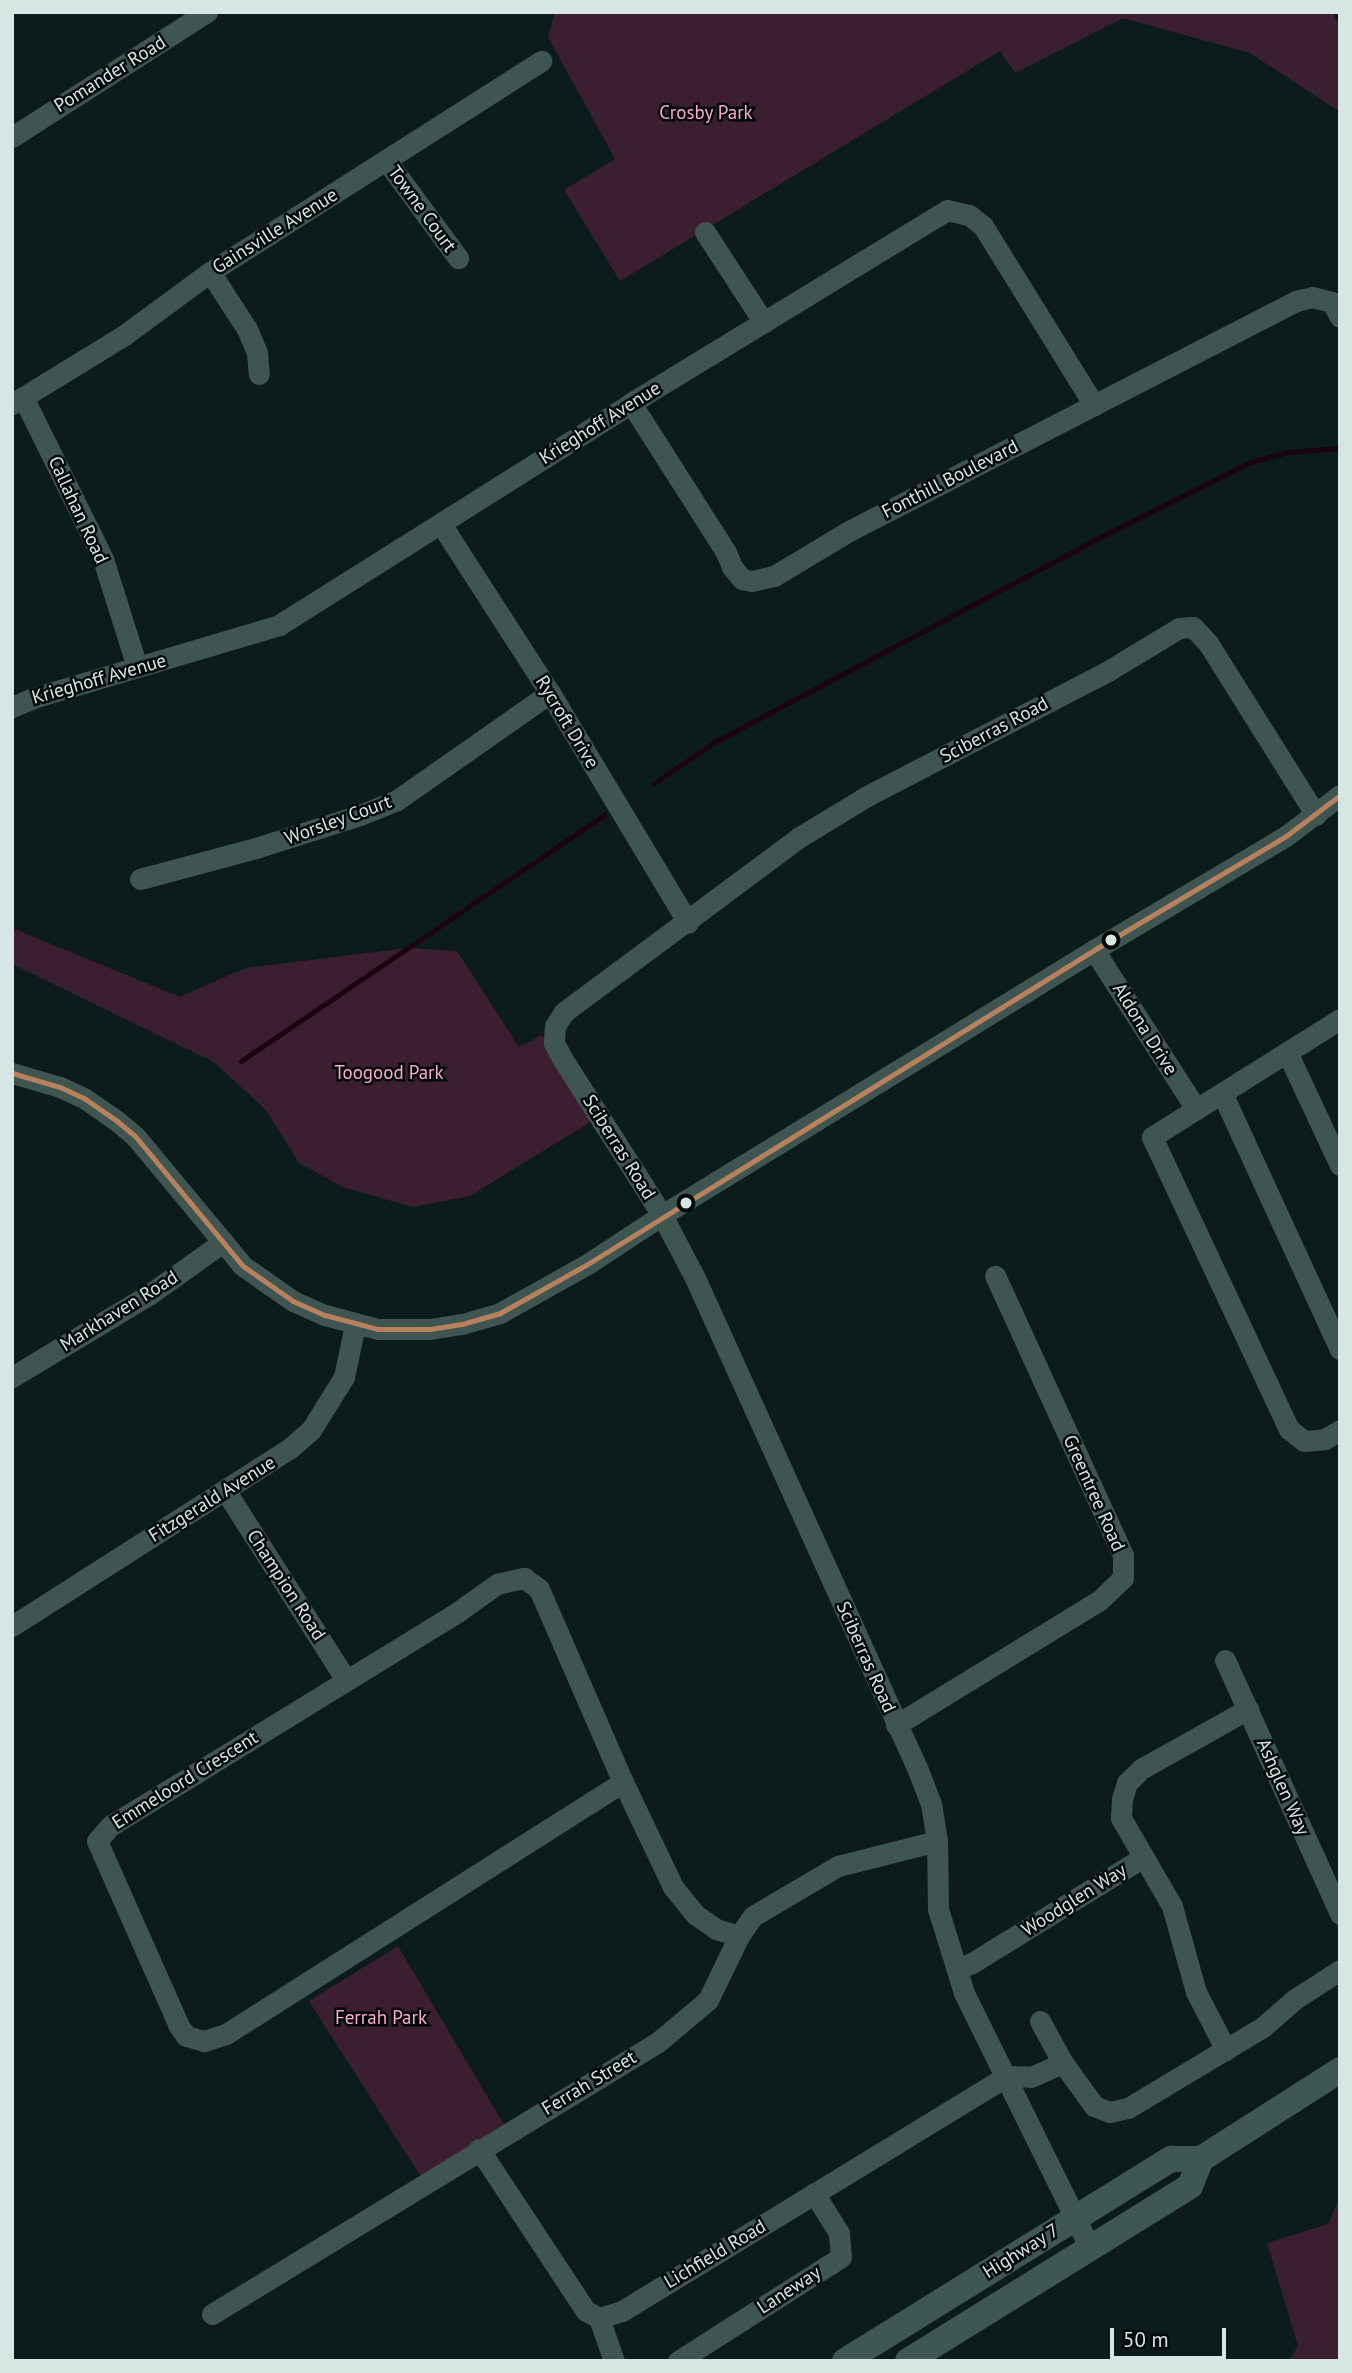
<!DOCTYPE html>
<html>
<head>
<meta charset="utf-8">
<style>
  body { margin:0 }
  #map { position:relative; width:1352px; height:2373px; overflow:hidden; background:#0c1c1a; font-family:"PT Sans",sans-serif }
  div>[style] { position:absolute }
  .green>* { inset:0; background:#3b1f30 }
  .stream>* { height:4.5px; margin:-2.25px; padding:0 2.25px; transform-origin:2.25px; border-radius:2.25px; background:#1b0310 }
  .minor>* { height:21px; margin:-10.5px; padding:0 10.5px; transform-origin:10.5px; border-radius:10.5px; background:#3f5552 }
  .major>* { height:26px; margin:-13px; padding:0 13px; transform-origin:13px; border-radius:13px; background:#3e5754 }
  .bus-1>* { height:5px; margin:-2.5px; padding:0 2.5px; transform-origin:2.5px; border-radius:2.5px; background:#b6815c }
  .dots>* { width:19px; height:19px; translate:-50% -50%; box-sizing:border-box; border:4px solid #020a09; border-radius:50% }
  span { translate:-50% -50%; white-space:nowrap; text-align:center; line-height:1.15; -webkit-text-stroke:5px #020a09; paint-order:stroke }
  .street-label { font-size:19px; color:#d5e6e3 }
  .park-label { font-size:19px; color:#fda7d5 }
  .frame { position:absolute; inset:0; border:14px solid #d5e6e3; pointer-events:none }
  .scale { position:absolute; left:1110px; top:2328px; width:116px; height:32px; box-sizing:border-box; border:4px solid #d5e6e3; border-top:0; padding-left:9px; font-size:21px; line-height:24px; white-space:nowrap; color:#d5e6e3; -webkit-text-stroke:5px #020a09; paint-order:stroke }
</style>
</head>
<body>
<div id="map">
  <div class="green">
    <i style="clip-path:polygon(555px 12px,1333px 12px,1340px 30px,1340px 112px,1250px 53px,1123px 18px,1015px 73px,1000px 51px,620px 281px,564px 190px,615px 159px,548px 37px)"></i>
    <i style="clip-path:polygon(12px 928px,180px 997px,245px 968px,408px 948px,457px 951px,519px 1047px,542px 1035px,595px 1119px,470px 1196px,413px 1207px,343px 1187px,299px 1163px,266px 1110px,214px 1062px,12px 964px)"></i>
    <i style="clip-path:polygon(398px 1946px,506px 2128px,423px 2180px,309px 2001px)"></i>
    <i style="clip-path:polygon(1340px 2197px,1340px 2361px,1289px 2361px,1298px 2346px,1267px 2243px,1328px 2224px)"></i>
  </div>
  <div class="stream">
    <i style="left:653px;top:784px;width:75px;rotate:-34.1deg"></i>
    <i style="left:715px;top:742px;width:424px;rotate:-28deg"></i>
    <i style="left:1089px;top:543px;width:181px;rotate:-26.6deg"></i>
    <i style="left:1251px;top:462px;width:38px;rotate:-15deg"></i>
    <i style="left:1288px;top:452px;width:52px;rotate:-4.4deg"></i>
    <i style="left:241px;top:1061px;width:439px;rotate:-34.1deg"></i>
  </div>
  <div class="minor">
    <i style="left:12px;top:137px;width:232px;rotate:-32.7deg"></i>
    <i style="left:386px;top:160px;width:122px;rotate:53.7deg"></i>
    <i style="left:705px;top:232px;width:108px;rotate:57deg"></i>
    <i style="left:210px;top:272px;width:68px;rotate:57deg"></i>
    <i style="left:247px;top:329px;width:26px;rotate:67deg"></i>
    <i style="left:257px;top:353px;width:21px;rotate:85deg"></i>
    <i style="left:23px;top:397px;width:181px;rotate:63.7deg"></i>
    <i style="left:103px;top:559px;width:113px;rotate:72.5deg"></i>
    <i style="left:631px;top:403px;width:177px;rotate:57.5deg"></i>
    <i style="left:726px;top:552px;width:16px;rotate:68deg"></i>
    <i style="left:732px;top:567px;width:16px;rotate:50deg"></i>
    <i style="left:742px;top:579px;width:10px;rotate:11deg"></i>
    <i style="left:752px;top:581px;width:23px;rotate:-13deg"></i>
    <i style="left:774px;top:576px;width:87px;rotate:-31deg"></i>
    <i style="left:849px;top:531px;width:503px;rotate:-27.23deg"></i>
    <i style="left:1296px;top:301px;width:16px;rotate:-14deg"></i>
    <i style="left:1312px;top:297px;width:21px;rotate:14deg"></i>
    <i style="left:1332px;top:302px;width:17px;rotate:62deg"></i>
    <i style="left:12px;top:404px;width:130px;rotate:-31.5deg"></i>
    <i style="left:123px;top:336px;width:108px;rotate:-36.3deg"></i>
    <i style="left:210px;top:272px;width:393px;rotate:-32.5deg"></i>
    <i style="left:441px;top:524px;width:201px;rotate:57.2deg"></i>
    <i style="left:550px;top:693px;width:268px;rotate:59deg"></i>
    <i style="left:12px;top:707px;width:23px;rotate:-23deg"></i>
    <i style="left:33px;top:698px;width:257px;rotate:-16.5deg"></i>
    <i style="left:279px;top:625px;width:416px;rotate:-32.2deg"></i>
    <i style="left:631px;top:403px;width:370px;rotate:-31.4deg"></i>
    <i style="left:947px;top:210px;width:23px;rotate:13deg"></i>
    <i style="left:969px;top:215px;width:18px;rotate:38deg"></i>
    <i style="left:983px;top:226px;width:211px;rotate:58.2deg"></i>
    <i style="left:140px;top:879px;width:120px;rotate:-15deg"></i>
    <i style="left:256px;top:848px;width:109px;rotate:-17.6deg"></i>
    <i style="left:360px;top:815px;width:40px;rotate:-22deg"></i>
    <i style="left:397px;top:800px;width:187px;rotate:-35deg"></i>
    <i style="left:1094px;top:950px;width:189px;rotate:57.3deg"></i>
    <i style="left:1340px;top:1019px;width:222px;rotate:147.9deg"></i>
    <i style="left:1152px;top:1137px;width:323px;rotate:64.9deg"></i>
    <i style="left:1289px;top:1429px;width:19px;rotate:39deg"></i>
    <i style="left:1304px;top:1441px;width:21px;rotate:-5deg"></i>
    <i style="left:1325px;top:1439px;width:17px;rotate:-31deg"></i>
    <i style="left:1287px;top:1052px;width:125px;rotate:64.9deg"></i>
    <i style="left:12px;top:1073px;width:50px;rotate:16.3deg"></i>
    <i style="left:60px;top:1087px;width:26px;rotate:25deg"></i>
    <i style="left:84px;top:1098px;width:40px;rotate:34.9deg"></i>
    <i style="left:117px;top:1121px;width:23px;rotate:40deg"></i>
    <i style="left:135px;top:1136px;width:169px;rotate:50.3deg"></i>
    <i style="left:243px;top:1266px;width:61px;rotate:35deg"></i>
    <i style="left:293px;top:1301px;width:35px;rotate:24deg"></i>
    <i style="left:325px;top:1315px;width:55px;rotate:14.8deg"></i>
    <i style="left:378px;top:1329px;width:52px"></i>
    <i style="left:430px;top:1329px;width:32px;rotate:-9deg"></i>
    <i style="left:462px;top:1324px;width:40px;rotate:-16deg"></i>
    <i style="left:500px;top:1313px;width:98px;rotate:-29.2deg"></i>
    <i style="left:586px;top:1265px;width:91px;rotate:-33.3deg"></i>
    <i style="left:662px;top:1215px;width:507px;rotate:-31.53deg"></i>
    <i style="left:1094px;top:950px;width:223px;rotate:-30.7deg"></i>
    <i style="left:1286px;top:836px;width:68px;rotate:-37.2deg"></i>
    <i style="left:1222px;top:1093px;width:282px;rotate:65.3deg"></i>
    <i style="left:12px;top:1377px;width:161px;rotate:-31deg"></i>
    <i style="left:150px;top:1294px;width:90px;rotate:-35.5deg"></i>
    <i style="left:225px;top:1490px;width:225px;rotate:57.5deg"></i>
    <i style="left:12px;top:1626px;width:329px;rotate:-32.6deg"></i>
    <i style="left:289px;top:1449px;width:29px;rotate:-41deg"></i>
    <i style="left:311px;top:1430px;width:62px;rotate:-58.1deg"></i>
    <i style="left:344px;top:1377px;width:53px;rotate:-78.1deg"></i>
    <i style="left:1225px;top:1660px;width:279px;rotate:65.6deg"></i>
    <i style="left:896px;top:1725px;width:239px;rotate:-31.5deg"></i>
    <i style="left:1100px;top:1600px;width:32px;rotate:-44deg"></i>
    <i style="left:1123px;top:1578px;width:23px;rotate:-90deg"></i>
    <i style="left:1123px;top:1555px;width:307px;rotate:-114.6deg"></i>
    <i style="left:623px;top:1782px;width:470px;rotate:147.6deg"></i>
    <i style="left:226px;top:2034px;width:23px;rotate:162deg"></i>
    <i style="left:204px;top:2041px;width:19px;rotate:-164deg"></i>
    <i style="left:186px;top:2036px;width:12px;rotate:-125deg"></i>
    <i style="left:179px;top:2026px;width:202px;rotate:-113.9deg"></i>
    <i style="left:97px;top:1841px;width:20px;rotate:-49deg"></i>
    <i style="left:110px;top:1826px;width:410px;rotate:-31.6deg"></i>
    <i style="left:459px;top:1611px;width:47px;rotate:-35.4deg"></i>
    <i style="left:497px;top:1584px;width:28px;rotate:-13deg"></i>
    <i style="left:524px;top:1578px;width:19px;rotate:36deg"></i>
    <i style="left:539px;top:1589px;width:210px;rotate:66.5deg"></i>
    <i style="left:623px;top:1782px;width:116px;rotate:64.5deg"></i>
    <i style="left:673px;top:1887px;width:36px;rotate:51deg"></i>
    <i style="left:696px;top:1915px;width:24px;rotate:35deg"></i>
    <i style="left:716px;top:1929px;width:24px;rotate:17deg"></i>
    <i style="left:957px;top:1969px;width:16px;rotate:-22deg"></i>
    <i style="left:972px;top:1963px;width:200px;rotate:-31.7deg"></i>
    <i style="left:1040px;top:2021px;width:48px;rotate:61.3deg"></i>
    <i style="left:1226px;top:2050px;width:65px;rotate:-117.3deg"></i>
    <i style="left:1196px;top:1992px;width:89px;rotate:-105.6deg"></i>
    <i style="left:1172px;top:1906px;width:102px;rotate:-120.1deg"></i>
    <i style="left:1121px;top:1818px;width:19px;rotate:-87deg"></i>
    <i style="left:1122px;top:1799px;width:17px;rotate:-73deg"></i>
    <i style="left:1127px;top:1783px;width:20px;rotate:-45deg"></i>
    <i style="left:1141px;top:1769px;width:123px;rotate:-29.3deg"></i>
    <i style="left:479px;top:2149px;width:194px;rotate:56.6deg"></i>
    <i style="left:586px;top:2311px;width:15px;rotate:28deg"></i>
    <i style="left:599px;top:2318px;width:24px;rotate:-17deg"></i>
    <i style="left:622px;top:2311px;width:451px;rotate:-31.4deg"></i>
    <i style="left:1007px;top:2076px;width:24px;rotate:2deg"></i>
    <i style="left:1031px;top:2077px;width:35px;rotate:-24deg"></i>
    <i style="left:1063px;top:2063px;width:53px;rotate:54.2deg"></i>
    <i style="left:1094px;top:2106px;width:17px;rotate:21deg"></i>
    <i style="left:1110px;top:2112px;width:18px;rotate:-13deg"></i>
    <i style="left:1128px;top:2108px;width:157px;rotate:-31deg"></i>
    <i style="left:1263px;top:2027px;width:43px;rotate:-41.2deg"></i>
    <i style="left:1295px;top:1999px;width:54px;rotate:-32.8deg"></i>
    <i style="left:1090px;top:2248px;width:284px;rotate:-116.3deg"></i>
    <i style="left:964px;top:1993px;width:88px;rotate:-107.2deg"></i>
    <i style="left:938px;top:1909px;width:68px;rotate:-90.8deg"></i>
    <i style="left:937px;top:1841px;width:37px;rotate:-99deg"></i>
    <i style="left:931px;top:1804px;width:36px;rotate:-111deg"></i>
    <i style="left:918px;top:1770px;width:540px;rotate:-114.38deg"></i>
    <i style="left:695px;top:1278px;width:71px;rotate:-117.6deg"></i>
    <i style="left:662px;top:1215px;width:186px;rotate:-122.5deg"></i>
    <i style="left:562px;top:1058px;width:17px;rotate:-118deg"></i>
    <i style="left:554px;top:1043px;width:17px;rotate:-87deg"></i>
    <i style="left:555px;top:1026px;width:17px;rotate:-57deg"></i>
    <i style="left:564px;top:1012px;width:292px;rotate:-36.6deg"></i>
    <i style="left:798px;top:838px;width:81px;rotate:-31.3deg"></i>
    <i style="left:867px;top:796px;width:271px;rotate:-27.4deg"></i>
    <i style="left:1108px;top:671px;width:83px;rotate:-31.2deg"></i>
    <i style="left:1179px;top:628px;width:14px;rotate:-4deg"></i>
    <i style="left:1193px;top:627px;width:22px;rotate:47deg"></i>
    <i style="left:1208px;top:643px;width:203px;rotate:57.9deg"></i>
    <i style="left:212px;top:2314px;width:522px;rotate:-31.38deg"></i>
    <i style="left:658px;top:2042px;width:65px;rotate:-40deg"></i>
    <i style="left:708px;top:2000px;width:71px;rotate:-64.2deg"></i>
    <i style="left:739px;top:1936px;width:24px;rotate:-55deg"></i>
    <i style="left:753px;top:1916px;width:99px;rotate:-30.5deg"></i>
    <i style="left:838px;top:1866px;width:102px;rotate:-14.2deg"></i>
    <i style="left:599px;top:2318px;width:46px;rotate:70.8deg"></i>
    <i style="left:678px;top:2361px;width:193px;rotate:-32.5deg"></i>
    <i style="left:841px;top:2257px;width:24px;rotate:-95deg"></i>
    <i style="left:839px;top:2233px;width:47px;rotate:-122deg"></i>
  </div>
  <div class="major">
    <i style="left:845px;top:2361px;width:384px;rotate:-31.8deg"></i>
    <i style="left:1171px;top:2159px;width:30px"></i>
    <i style="left:908px;top:2361px;width:332px;rotate:-31.8deg"></i>
    <i style="left:1190px;top:2186px;width:29px;rotate:-68deg"></i>
    <i style="left:1201px;top:2159px;width:165px;rotate:-32.6deg"></i>
  </div>
  <div class="bus-1">
    <i style="left:12px;top:1073px;width:50px;rotate:16.3deg"></i>
    <i style="left:60px;top:1087px;width:26px;rotate:25deg"></i>
    <i style="left:84px;top:1098px;width:40px;rotate:34.9deg"></i>
    <i style="left:117px;top:1121px;width:23px;rotate:40deg"></i>
    <i style="left:135px;top:1136px;width:169px;rotate:50.3deg"></i>
    <i style="left:243px;top:1266px;width:61px;rotate:35deg"></i>
    <i style="left:293px;top:1301px;width:35px;rotate:24deg"></i>
    <i style="left:325px;top:1315px;width:55px;rotate:14.8deg"></i>
    <i style="left:378px;top:1329px;width:52px"></i>
    <i style="left:430px;top:1329px;width:32px;rotate:-9deg"></i>
    <i style="left:462px;top:1324px;width:40px;rotate:-16deg"></i>
    <i style="left:500px;top:1313px;width:98px;rotate:-29.2deg"></i>
    <i style="left:586px;top:1265px;width:598px;rotate:-31.8deg"></i>
    <i style="left:1094px;top:950px;width:223px;rotate:-30.7deg"></i>
    <i style="left:1286px;top:836px;width:68px;rotate:-37.2deg"></i>
  </div>
  <div class="dots">
    <i style="left:1111px;top:940px;background:#d5e6e3"></i>
    <i style="left:686px;top:1203px;background:#d5e6e3"></i>
  </div>
  <div class="street-label">
    <span style="left:110px;top:74px;rotate:-32deg">Pomander Road</span>
    <span style="left:422px;top:209px;rotate:54deg">Towne Court</span>
    <span style="left:275px;top:231px;rotate:-32deg">Gainsville Avenue</span>
    <span style="left:600px;top:423px;rotate:-32deg">Krieghoff Avenue</span>
    <span style="left:950px;top:479px;rotate:-27deg">Fonthill Boulevard</span>
    <span style="left:78px;top:510px;rotate:65deg">Callahan Road</span>
    <span style="left:99px;top:679px;rotate:-16deg">Krieghoff Avenue</span>
    <span style="left:567px;top:722px;rotate:59deg">Rycroft Drive</span>
    <span style="left:994px;top:730px;rotate:-28deg">Sciberras Road</span>
    <span style="left:338px;top:820px;rotate:-20deg">Worsley Court</span>
    <span style="left:1145px;top:1029px;rotate:58deg">Aldona Drive</span>
    <span style="left:619px;top:1147px;rotate:58deg">Sciberras Road</span>
    <span style="left:119px;top:1311px;rotate:-32deg">Markhaven Road</span>
    <span style="left:1094px;top:1493px;rotate:66deg">Greentree Road</span>
    <span style="left:212px;top:1499px;rotate:-32deg">Fitzgerald Avenue</span>
    <span style="left:286px;top:1585px;rotate:57deg">Champion Road</span>
    <span style="left:866px;top:1657px;rotate:66deg">Sciberras Road</span>
    <span style="left:185px;top:1780px;rotate:-32deg">Emmeloord Crescent</span>
    <span style="left:1283px;top:1787px;rotate:66deg">Ashglen Way</span>
    <span style="left:1074px;top:1900px;rotate:-32deg">Woodglen Way</span>
    <span style="left:589px;top:2083px;rotate:-31deg">Ferrah Street</span>
    <span style="left:1021px;top:2251px;rotate:-32deg">Highway 7</span>
    <span style="left:715px;top:2254px;rotate:-31deg">Lichfield Road</span>
    <span style="left:789px;top:2290px;rotate:-33deg">Laneway</span>
  </div>
  <div class="park-label">
    <span style="left:706px;top:113px">Crosby Park</span>
    <span style="left:389px;top:1073px">Toogood Park</span>
    <span style="left:381px;top:2018px">Ferrah Park</span>
  </div>
  <div class="frame"></div>
  <div class="scale">50 m</div>
</div>
</body>
</html>
